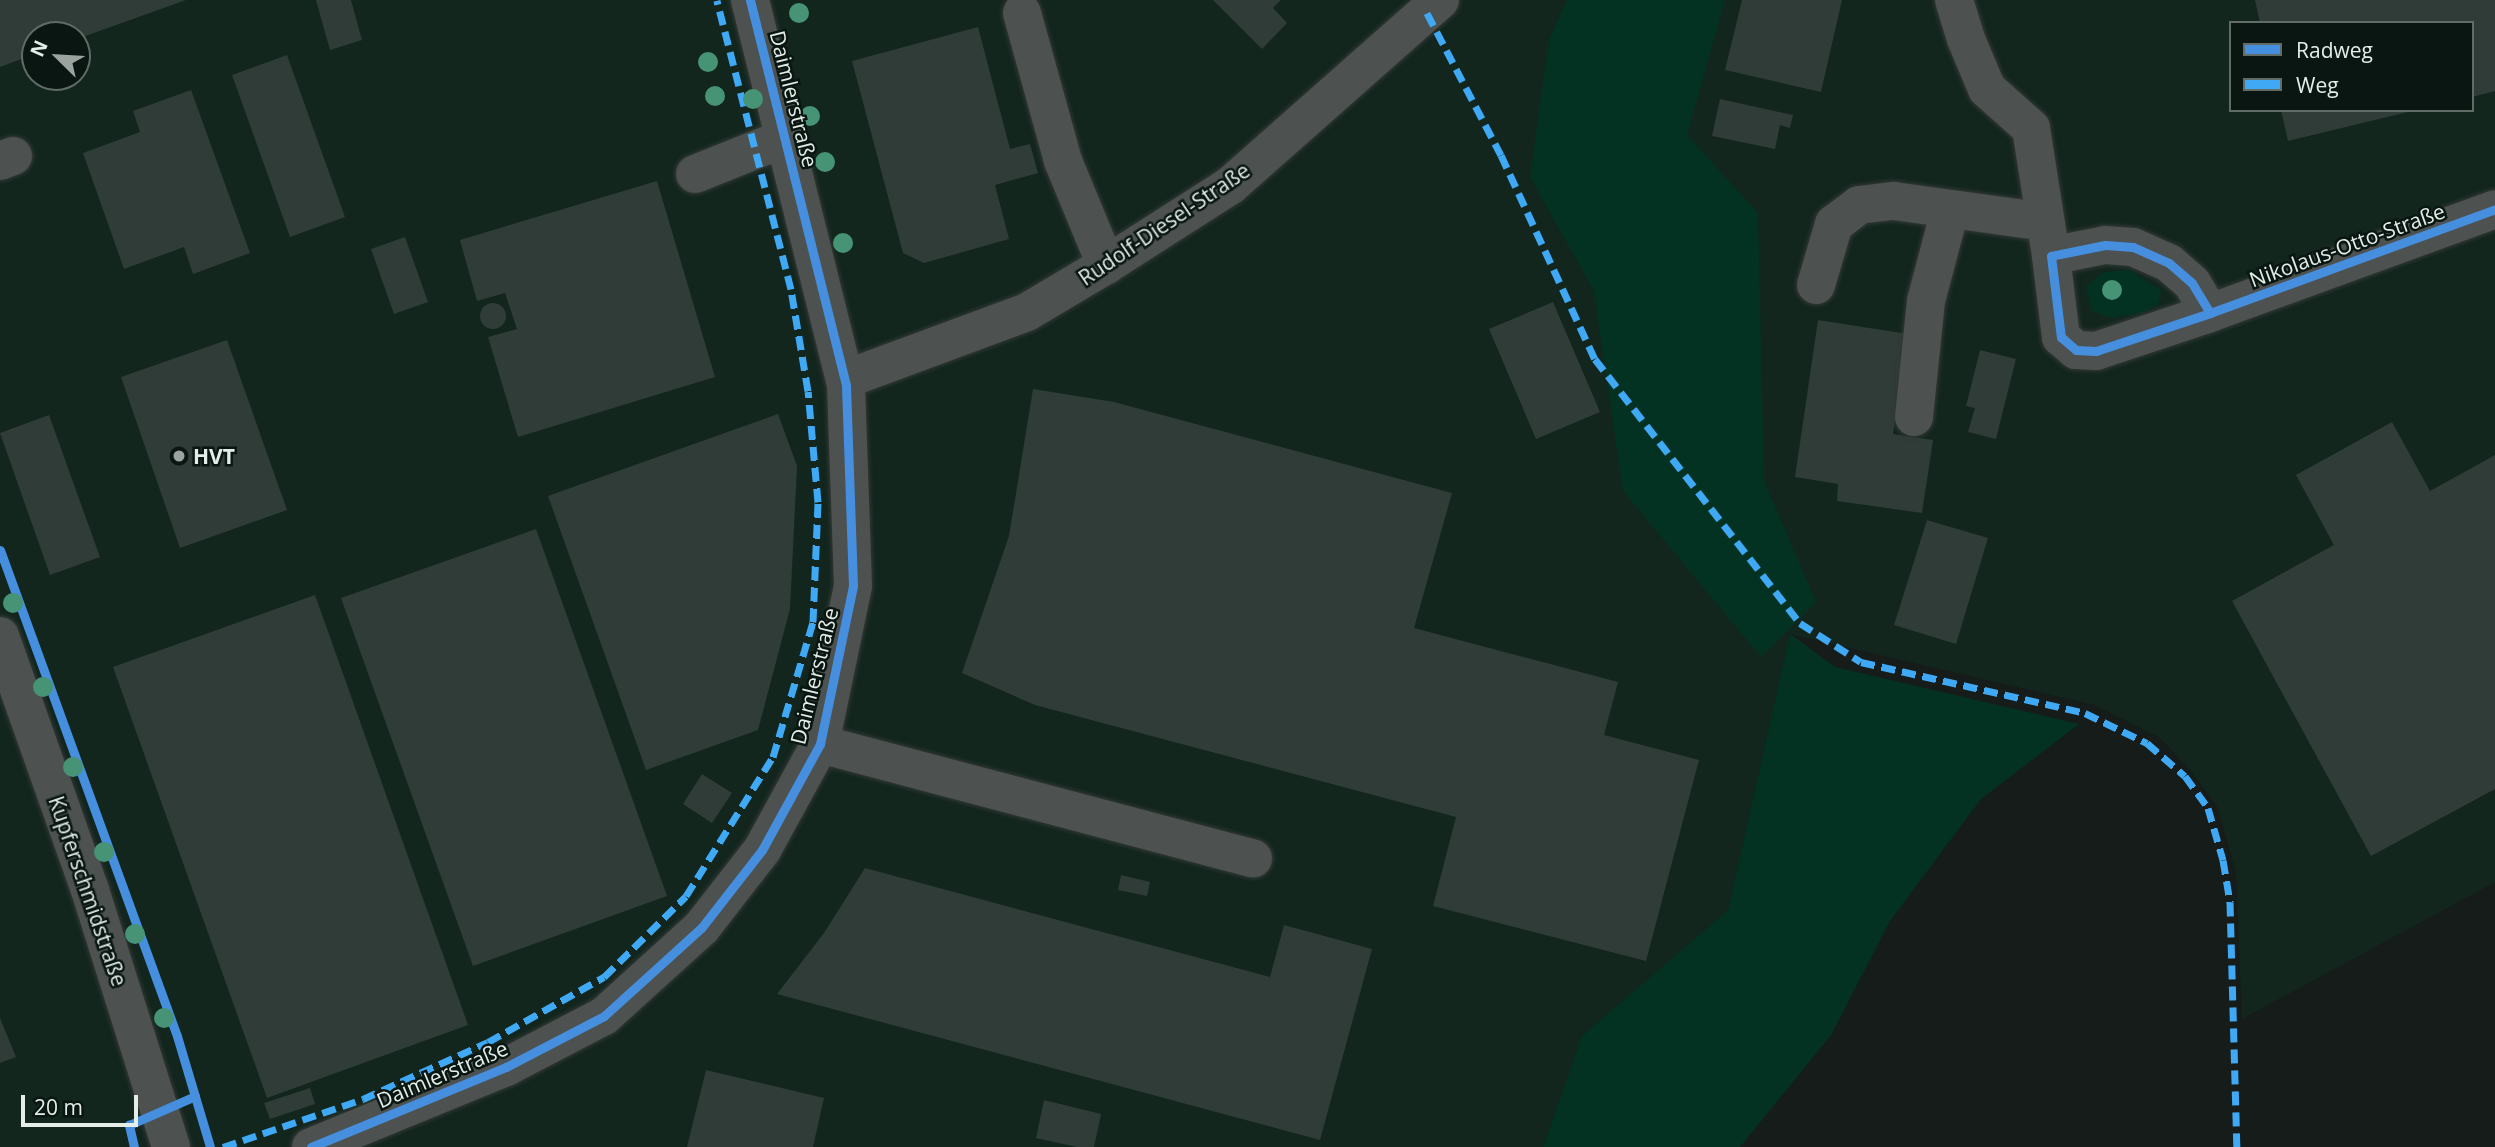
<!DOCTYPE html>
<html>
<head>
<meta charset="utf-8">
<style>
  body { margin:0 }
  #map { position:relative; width:2495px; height:1147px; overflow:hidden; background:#151c19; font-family:"Open Sans",sans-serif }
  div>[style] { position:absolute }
  .built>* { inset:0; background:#12261e }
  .green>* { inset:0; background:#033223 }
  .building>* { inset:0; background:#303c37 }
  .round { border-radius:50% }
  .roads { filter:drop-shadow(0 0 2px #333835) drop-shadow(0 0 2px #333835) }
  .minor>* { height:38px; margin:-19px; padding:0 19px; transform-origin:19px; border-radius:19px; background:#4d5250 }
  .quiet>* { height:7px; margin-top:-3.5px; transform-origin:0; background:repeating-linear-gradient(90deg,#3fa9f5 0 14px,transparent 0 21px) }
  .cycleway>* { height:9px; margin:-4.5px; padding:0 4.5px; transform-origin:4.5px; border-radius:4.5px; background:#468fdf }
  .trees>* { width:20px; height:20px; margin:-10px; border-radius:50%; background:#469376 }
  .dots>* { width:19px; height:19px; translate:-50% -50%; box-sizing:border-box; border:4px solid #091611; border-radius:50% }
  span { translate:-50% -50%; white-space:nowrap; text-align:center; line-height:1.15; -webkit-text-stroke:5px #091611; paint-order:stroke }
  .street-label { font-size:21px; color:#e4ede8 }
  .poi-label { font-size:21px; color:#e4ede8; font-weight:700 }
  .left { translate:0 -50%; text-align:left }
  .legend { position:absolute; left:2229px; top:21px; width:245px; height:91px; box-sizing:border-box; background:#091611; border:2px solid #616c67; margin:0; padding:9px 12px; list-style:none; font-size:21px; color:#e4ede8 }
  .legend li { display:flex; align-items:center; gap:14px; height:35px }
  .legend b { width:35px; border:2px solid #616c67 }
  .north { position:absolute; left:21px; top:21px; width:70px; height:70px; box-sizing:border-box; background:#091611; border:2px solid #616c67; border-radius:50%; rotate:294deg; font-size:19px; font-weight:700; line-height:28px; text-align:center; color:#e4ede8 }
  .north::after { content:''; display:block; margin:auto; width:24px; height:32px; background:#9ca4a0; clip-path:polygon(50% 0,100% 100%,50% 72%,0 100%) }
  .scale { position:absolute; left:21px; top:1095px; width:117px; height:32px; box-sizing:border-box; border:4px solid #e4ede8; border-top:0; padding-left:9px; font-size:21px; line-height:24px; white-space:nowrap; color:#e4ede8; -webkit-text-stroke:5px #091611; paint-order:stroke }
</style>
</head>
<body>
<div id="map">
  <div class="built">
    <i style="clip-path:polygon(evenodd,0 0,2495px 0,2495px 882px,2242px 1019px,2236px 871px,2217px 806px,2192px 772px,2159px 737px,2095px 705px,1790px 634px,1728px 910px,1582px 1036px,1543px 1147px,0 1147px,0 0,2231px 23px,2472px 23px,2472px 110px,2231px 110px,2231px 23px,0 0,35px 35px,77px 35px,77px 77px,35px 77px,35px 35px)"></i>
  </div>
  <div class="green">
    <i style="clip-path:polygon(1567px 0,1725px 0,1687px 135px,1758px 213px,1764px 481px,1816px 602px,1761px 657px,1623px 491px,1594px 291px,1530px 177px,1549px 40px)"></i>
    <i style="clip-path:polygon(2129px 270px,2161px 290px,2158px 305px,2143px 313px,2111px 318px,2092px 311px,2086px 287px,2103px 272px)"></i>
    <i style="clip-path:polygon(1790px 634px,1835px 667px,2079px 724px,1981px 799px,1890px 921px,1831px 1035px,1740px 1147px,1543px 1147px,1582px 1036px,1728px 910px)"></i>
  </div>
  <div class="building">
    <i style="clip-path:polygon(0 0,186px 0,77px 39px,77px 35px,35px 35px,35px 54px,0 67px)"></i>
    <i style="clip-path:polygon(316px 0,351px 0,362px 40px,330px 50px)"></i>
    <i style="clip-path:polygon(1213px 0,1281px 0,1273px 8px,1287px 23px,1262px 49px)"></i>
    <i style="clip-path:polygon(1742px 0,1842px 0,1821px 92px,1725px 70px)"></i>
    <i style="clip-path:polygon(2255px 0,2495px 0,2495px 91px,2472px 97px,2472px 23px,2260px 23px)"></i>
    <i style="clip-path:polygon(978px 27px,1010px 149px,1030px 144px,1038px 173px,995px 185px,1009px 239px,924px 263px,903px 253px,852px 61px)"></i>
    <i style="clip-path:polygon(287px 55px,345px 217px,290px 237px,232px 75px)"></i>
    <i style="clip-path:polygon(191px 90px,250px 253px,193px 274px,184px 247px,124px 269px,83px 153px,140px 132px,133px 111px)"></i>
    <i style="clip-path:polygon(1720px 99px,1793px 115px,1790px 128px,1780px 125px,1775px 149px,1712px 136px)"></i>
    <i style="clip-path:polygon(2281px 110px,2412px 110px,2412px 111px,2288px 141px)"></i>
    <i style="clip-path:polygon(657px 181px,715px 377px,518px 437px,488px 337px,517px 329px,505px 293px,477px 301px,460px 240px)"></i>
    <i style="clip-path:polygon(405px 237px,428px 302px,394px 314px,371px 249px)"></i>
    <i style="clip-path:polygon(1553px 302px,1600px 412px,1536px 439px,1489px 329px)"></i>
    <i class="round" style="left:480px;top:303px;width:26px;height:26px"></i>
    <i style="clip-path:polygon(1818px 320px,1908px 334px,1893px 434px,1933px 440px,1922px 513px,1837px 501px,1838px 484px,1795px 477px)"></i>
    <i style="clip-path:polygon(227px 340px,287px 510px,180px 548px,121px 377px)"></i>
    <i style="clip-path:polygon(1980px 350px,2016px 359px,1996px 439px,1968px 432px,1975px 408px,1966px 406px)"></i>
    <i style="clip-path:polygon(1033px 389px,1114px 402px,1452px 493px,1414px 628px,1618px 682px,1604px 735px,1699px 760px,1646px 961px,1433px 906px,1456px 817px,1035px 705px,962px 673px,1009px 536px)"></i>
    <i style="clip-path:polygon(778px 414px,797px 466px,790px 609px,758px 730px,646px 770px,548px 496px)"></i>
    <i style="clip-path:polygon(49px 415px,100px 557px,50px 575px,0 433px)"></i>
    <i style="clip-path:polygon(2392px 422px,2430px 491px,2495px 455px,2495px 789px,2371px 856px,2232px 601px,2334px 545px,2296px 475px)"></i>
    <i style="clip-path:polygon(1927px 520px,1988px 538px,1956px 644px,1894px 625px)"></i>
    <i style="clip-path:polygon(536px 529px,667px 896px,473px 966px,341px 598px)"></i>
    <i style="clip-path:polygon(315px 595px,468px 1025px,267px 1098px,113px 667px)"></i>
    <i style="clip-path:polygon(702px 774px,732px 793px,712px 823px,683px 804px)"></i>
    <i style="clip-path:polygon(865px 868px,1270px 977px,1284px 925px,1372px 949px,1320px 1140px,777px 994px,824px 933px)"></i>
    <i style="clip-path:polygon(1121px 875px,1150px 882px,1147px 896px,1118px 890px)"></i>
    <i style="clip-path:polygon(0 1018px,16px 1057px,0 1063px)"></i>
    <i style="clip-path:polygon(706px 1070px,824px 1098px,813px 1147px,687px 1147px)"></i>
    <i style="clip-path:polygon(310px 1088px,315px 1104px,270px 1119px,264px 1103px)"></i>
    <i style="clip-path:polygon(1044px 1100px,1101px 1114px,1094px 1147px,1077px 1147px,1036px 1138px)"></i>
  </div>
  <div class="roads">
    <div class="minor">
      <i style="left:1954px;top:0;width:41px;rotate:72.9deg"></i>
      <i style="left:1966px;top:39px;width:54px;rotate:67.2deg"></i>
      <i style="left:1987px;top:89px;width:59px;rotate:41.6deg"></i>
      <i style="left:2031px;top:128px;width:130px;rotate:81.1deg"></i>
      <i style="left:1022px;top:13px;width:154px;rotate:74.5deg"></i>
      <i style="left:1063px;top:161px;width:113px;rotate:67.5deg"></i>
      <i style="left:0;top:161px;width:14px;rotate:-21deg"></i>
      <i style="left:695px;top:174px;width:97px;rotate:-21.8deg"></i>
      <i style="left:1816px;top:285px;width:64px;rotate:-73.6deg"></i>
      <i style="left:1834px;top:224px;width:31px;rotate:-37deg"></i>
      <i style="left:1859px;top:205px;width:35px;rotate:-7deg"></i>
      <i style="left:1894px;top:201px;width:152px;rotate:7.9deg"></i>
      <i style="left:2210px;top:313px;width:35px;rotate:-121deg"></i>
      <i style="left:2192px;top:283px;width:30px;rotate:-139deg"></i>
      <i style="left:2169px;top:263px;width:39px;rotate:-156deg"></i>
      <i style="left:2133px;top:247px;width:28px;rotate:-176deg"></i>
      <i style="left:2105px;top:245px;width:55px;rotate:168.5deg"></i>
      <i style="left:2051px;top:256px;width:82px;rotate:83deg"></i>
      <i style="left:2061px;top:337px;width:20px;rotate:41deg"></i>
      <i style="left:2076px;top:350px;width:20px;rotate:3deg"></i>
      <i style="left:2096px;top:351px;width:120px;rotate:-18.4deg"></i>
      <i style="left:2210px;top:313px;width:303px;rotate:-20deg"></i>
      <i style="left:846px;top:379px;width:193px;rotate:-20.3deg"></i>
      <i style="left:1027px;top:312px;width:92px;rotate:-30.7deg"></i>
      <i style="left:1106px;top:265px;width:148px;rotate:-32.6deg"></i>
      <i style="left:1231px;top:185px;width:279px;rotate:-41.5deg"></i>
      <i style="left:1914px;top:417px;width:117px;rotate:-84.1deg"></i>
      <i style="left:1926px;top:301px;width:94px;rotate:-75.2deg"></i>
      <i style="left:0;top:636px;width:269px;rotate:70.5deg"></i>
      <i style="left:90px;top:890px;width:269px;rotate:72.5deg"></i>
      <i style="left:820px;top:744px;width:448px;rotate:14.8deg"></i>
      <i style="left:311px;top:1147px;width:211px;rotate:-22.3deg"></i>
      <i style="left:506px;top:1067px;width:110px;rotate:-27.5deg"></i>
      <i style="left:604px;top:1016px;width:132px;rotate:-42.2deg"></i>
      <i style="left:702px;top:927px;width:98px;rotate:-52.1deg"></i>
      <i style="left:762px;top:850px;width:121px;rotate:-61.3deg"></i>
      <i style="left:820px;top:744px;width:161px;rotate:-78.2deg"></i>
      <i style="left:853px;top:586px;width:201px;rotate:-92deg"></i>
      <i style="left:846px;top:385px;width:397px;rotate:-104deg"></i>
    </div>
  </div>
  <div class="quiet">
    <i style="left:1427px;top:13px;width:160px;rotate:62.5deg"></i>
    <i style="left:1501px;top:155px;width:225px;rotate:65.3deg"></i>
    <i style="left:1595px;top:359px;width:334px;rotate:52.2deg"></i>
    <i style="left:1800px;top:623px;width:72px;rotate:32.6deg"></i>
    <i style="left:1861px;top:662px;width:230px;rotate:12.8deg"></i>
    <i style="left:2085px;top:713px;width:69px;rotate:25.8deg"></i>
    <i style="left:2147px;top:743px;width:50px;rotate:41deg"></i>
    <i style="left:2185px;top:776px;width:39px;rotate:54deg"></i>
    <i style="left:2208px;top:808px;width:54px;rotate:73.9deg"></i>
    <i style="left:2223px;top:860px;width:43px;rotate:80.5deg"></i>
    <i style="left:2230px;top:902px;width:245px;rotate:88.4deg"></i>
    <i style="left:223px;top:1147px;width:148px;rotate:-18.9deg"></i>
    <i style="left:363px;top:1099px;width:137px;rotate:-24.5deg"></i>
    <i style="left:488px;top:1042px;width:133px;rotate:-29.3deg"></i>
    <i style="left:604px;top:977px;width:115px;rotate:-44.6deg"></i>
    <i style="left:686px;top:896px;width:164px;rotate:-58deg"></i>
    <i style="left:773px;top:757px;width:141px;rotate:-73.5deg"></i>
    <i style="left:813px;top:622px;width:120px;rotate:-87.6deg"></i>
    <i style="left:818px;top:502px;width:111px;rotate:-95.1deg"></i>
    <i style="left:808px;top:391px;width:103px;rotate:-99.5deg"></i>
    <i style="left:791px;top:289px;width:298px;rotate:-104.4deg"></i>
  </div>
  <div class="cycleway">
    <i style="left:2210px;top:313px;width:35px;rotate:-121deg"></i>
    <i style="left:2192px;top:283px;width:30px;rotate:-139deg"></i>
    <i style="left:2169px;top:263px;width:39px;rotate:-156deg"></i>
    <i style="left:2133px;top:247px;width:28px;rotate:-176deg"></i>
    <i style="left:2105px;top:245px;width:55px;rotate:168.5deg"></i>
    <i style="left:2051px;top:256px;width:82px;rotate:83deg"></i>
    <i style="left:2061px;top:337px;width:20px;rotate:41deg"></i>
    <i style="left:2076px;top:350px;width:20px;rotate:3deg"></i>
    <i style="left:2096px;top:351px;width:120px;rotate:-18.4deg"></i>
    <i style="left:2210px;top:313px;width:303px;rotate:-20deg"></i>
    <i style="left:0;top:550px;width:517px;rotate:69.99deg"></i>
    <i style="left:177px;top:1036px;width:116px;rotate:73.4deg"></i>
    <i style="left:134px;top:1147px;width:23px;rotate:-103deg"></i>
    <i style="left:129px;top:1125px;width:72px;rotate:-23.7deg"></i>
    <i style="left:311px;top:1147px;width:211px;rotate:-22.3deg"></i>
    <i style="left:506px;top:1067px;width:110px;rotate:-27.5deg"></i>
    <i style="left:604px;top:1016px;width:132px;rotate:-42.2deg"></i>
    <i style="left:702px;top:927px;width:98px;rotate:-52.1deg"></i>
    <i style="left:762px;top:850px;width:121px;rotate:-61.3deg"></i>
    <i style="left:820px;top:744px;width:161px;rotate:-78.2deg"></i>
    <i style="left:853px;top:586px;width:201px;rotate:-92deg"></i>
    <i style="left:846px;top:385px;width:397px;rotate:-104deg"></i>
  </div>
  <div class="trees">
    <i style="left:799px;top:13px"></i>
    <i style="left:708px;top:62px"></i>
    <i style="left:715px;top:96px"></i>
    <i style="left:753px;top:99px"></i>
    <i style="left:810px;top:116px"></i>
    <i style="left:825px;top:162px"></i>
    <i style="left:843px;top:243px"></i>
    <i style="left:2112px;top:290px"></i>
    <i style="left:13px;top:603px"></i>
    <i style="left:43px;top:687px"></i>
    <i style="left:73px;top:767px"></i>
    <i style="left:104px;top:852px"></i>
    <i style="left:135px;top:934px"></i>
    <i style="left:164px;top:1018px"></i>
  </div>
  <div class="dots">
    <i style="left:179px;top:456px;background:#9ca4a0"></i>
  </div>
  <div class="street-label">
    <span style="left:794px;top:99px;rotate:76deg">Daimlerstraße</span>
    <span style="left:1164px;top:224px;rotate:-34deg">Rudolf-Diesel-Straße</span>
    <span style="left:2347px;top:245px;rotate:-20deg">Nikolaus-Otto-Straße</span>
    <span style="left:814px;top:676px;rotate:-76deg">Daimlerstraße</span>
    <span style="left:88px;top:891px;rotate:71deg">Kupferschmidstraße</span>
    <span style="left:442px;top:1074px;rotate:-23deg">Daimlerstraße</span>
  </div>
  <div class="poi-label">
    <span class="left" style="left:193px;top:456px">HVT</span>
  </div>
  <ul class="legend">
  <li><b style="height:9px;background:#468fdf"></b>Radweg</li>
  <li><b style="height:9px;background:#3fa9f5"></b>Weg</li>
  </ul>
  <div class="north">N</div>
  <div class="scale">20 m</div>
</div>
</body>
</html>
